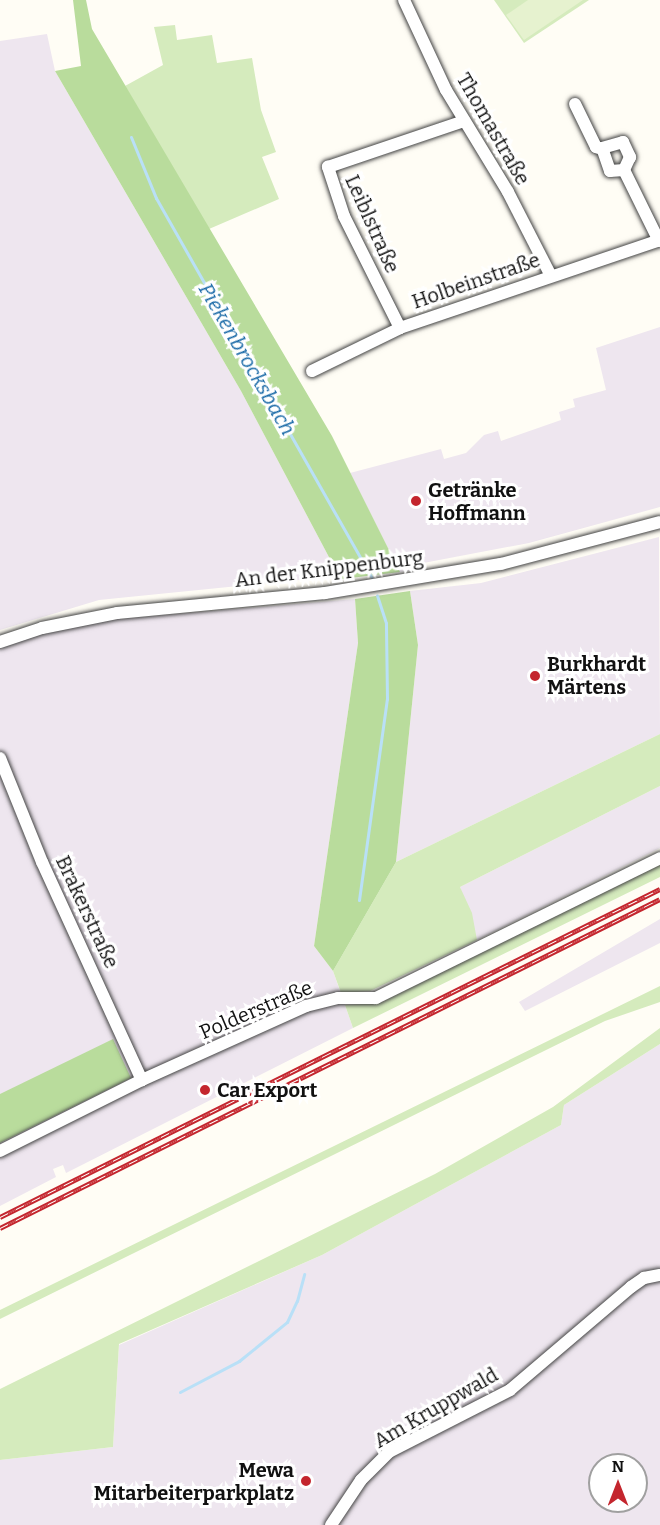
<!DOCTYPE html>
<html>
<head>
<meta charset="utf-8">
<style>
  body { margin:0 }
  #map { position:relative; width:660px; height:1525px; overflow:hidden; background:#fffdf5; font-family:Bitter,serif }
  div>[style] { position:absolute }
  .industrial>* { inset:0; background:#eee6ef }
  .green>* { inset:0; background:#d5ebbd }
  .forest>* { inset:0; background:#b9dc9c }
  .pitch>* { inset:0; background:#e6f2cf }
  .stream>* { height:3px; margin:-1.5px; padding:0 1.5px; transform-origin:1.5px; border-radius:1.5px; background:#b9e0f7 }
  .roads { filter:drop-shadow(0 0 2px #444) drop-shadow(0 0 2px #444) }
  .minor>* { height:12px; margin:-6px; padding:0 6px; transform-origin:6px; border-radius:6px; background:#fff }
  .rail>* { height:5px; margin-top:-2.5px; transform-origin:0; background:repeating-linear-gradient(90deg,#fff 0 9px,#c4262e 0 18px); box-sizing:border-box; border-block:2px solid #c4262e }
  .dots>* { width:16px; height:16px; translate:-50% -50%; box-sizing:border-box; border:3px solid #fff; border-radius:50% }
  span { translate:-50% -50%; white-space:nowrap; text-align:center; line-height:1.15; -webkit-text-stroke:6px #fff; paint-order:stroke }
  .street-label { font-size:20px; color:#111 }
  .poi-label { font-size:20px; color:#111; font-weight:700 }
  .left { translate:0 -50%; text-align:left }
  .right { translate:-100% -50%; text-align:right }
  .water-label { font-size:21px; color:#1768a6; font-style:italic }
  .north { position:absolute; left:588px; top:1453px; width:60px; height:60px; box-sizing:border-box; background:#fff; border:2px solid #a0a0a0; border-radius:50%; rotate:0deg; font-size:16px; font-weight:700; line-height:24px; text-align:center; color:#111 }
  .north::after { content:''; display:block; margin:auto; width:21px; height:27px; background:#c4262e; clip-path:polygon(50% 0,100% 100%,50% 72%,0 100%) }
</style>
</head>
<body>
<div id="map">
  <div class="industrial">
    <i style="clip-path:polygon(47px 34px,55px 71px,241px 391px,339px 576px,99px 600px,0 630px,0 41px)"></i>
    <i style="clip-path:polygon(660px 327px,660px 507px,529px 543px,418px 564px,415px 570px,400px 572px,350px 473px,441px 449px,444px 459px,466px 453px,484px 435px,498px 431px,501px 441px,561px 420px,559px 412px,575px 407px,573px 399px,606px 390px,596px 348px)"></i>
    <i style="clip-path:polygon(659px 537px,660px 734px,396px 862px,418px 645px,410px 591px,481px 583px)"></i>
    <i style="clip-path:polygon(355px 599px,358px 643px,314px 946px,333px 971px,353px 1028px,66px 1173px,63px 1165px,53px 1169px,56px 1177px,0 1206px,0 648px,44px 633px,117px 619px)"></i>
    <i style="clip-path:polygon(660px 786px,660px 848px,477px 940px,460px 887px)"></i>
    <i style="clip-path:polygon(660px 919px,660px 943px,525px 1011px,519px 1002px)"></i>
    <i style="clip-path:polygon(evenodd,660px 1044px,660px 1525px,0 1525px,0 1460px,113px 1447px,119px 1345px,322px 1255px,561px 1125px,564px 1105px,660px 1044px,600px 1465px,636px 1465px,636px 1501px,600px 1501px,600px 1465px)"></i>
  </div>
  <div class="green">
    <i style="clip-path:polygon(494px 0,589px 0,524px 43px)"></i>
    <i style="clip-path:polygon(175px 25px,177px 40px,212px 35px,217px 63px,252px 58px,261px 110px,276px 152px,262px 157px,279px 199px,209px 229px,125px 86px,163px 65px,154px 27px)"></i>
    <i style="clip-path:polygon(660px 734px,660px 786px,460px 887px,472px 913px,477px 940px,370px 991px,341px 993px,333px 971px,396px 862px)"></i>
    <i style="clip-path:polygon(660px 864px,660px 877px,353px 1028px,345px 1005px,380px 1003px)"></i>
    <i style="clip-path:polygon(660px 986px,660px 1002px,605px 1021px,0 1319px,0 1310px)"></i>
    <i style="clip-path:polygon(660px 1028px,660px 1044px,564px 1105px,561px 1125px,322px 1255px,119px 1344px,113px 1447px,0 1460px,0 1389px,435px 1174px,553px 1107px)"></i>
  </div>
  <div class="forest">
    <i style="clip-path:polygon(73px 0,86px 0,92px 29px,332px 436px,400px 572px,342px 579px,339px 576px,241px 391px,55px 71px,81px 66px)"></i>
    <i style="clip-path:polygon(410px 591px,418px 645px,396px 862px,333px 971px,314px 946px,358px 643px,355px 599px)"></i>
    <i style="clip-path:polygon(113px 1039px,131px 1078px,0 1143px,0 1094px)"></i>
  </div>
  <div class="pitch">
    <i style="clip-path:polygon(528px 0,583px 0,524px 40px,506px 15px)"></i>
  </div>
  <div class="stream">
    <i style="left:131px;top:137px;width:66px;rotate:67.7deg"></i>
    <i style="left:156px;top:198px;width:436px;rotate:60.4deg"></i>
    <i style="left:359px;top:900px;width:203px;rotate:-82.1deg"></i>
    <i style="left:387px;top:699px;width:76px;rotate:-90.8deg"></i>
    <i style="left:386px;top:623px;width:29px;rotate:-108deg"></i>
    <i style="left:180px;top:1392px;width:67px;rotate:-27.7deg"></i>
    <i style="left:239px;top:1361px;width:62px;rotate:-39.1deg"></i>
    <i style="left:287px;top:1322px;width:23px;rotate:-65deg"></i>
    <i style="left:297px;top:1301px;width:28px;rotate:-75deg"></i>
  </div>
  <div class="roads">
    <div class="minor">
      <i style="left:404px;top:0;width:99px;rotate:65deg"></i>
      <i style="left:446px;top:90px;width:119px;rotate:58.7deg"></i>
      <i style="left:508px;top:192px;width:94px;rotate:62.9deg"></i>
      <i style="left:575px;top:104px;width:48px;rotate:64deg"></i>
      <i style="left:596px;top:147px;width:6px;rotate:18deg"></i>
      <i style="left:624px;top:170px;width:14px;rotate:176deg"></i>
      <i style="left:610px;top:171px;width:24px;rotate:-109deg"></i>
      <i style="left:602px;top:148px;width:22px;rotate:-16deg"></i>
      <i style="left:623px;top:142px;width:17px;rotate:65deg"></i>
      <i style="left:630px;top:157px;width:14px;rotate:115deg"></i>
      <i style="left:624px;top:170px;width:79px;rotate:63.8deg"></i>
      <i style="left:400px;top:328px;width:125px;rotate:-116.6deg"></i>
      <i style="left:344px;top:216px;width:52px;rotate:-108.1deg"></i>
      <i style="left:328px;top:167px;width:144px;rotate:-18.7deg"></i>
      <i style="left:312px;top:371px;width:98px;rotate:-26deg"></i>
      <i style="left:400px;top:328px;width:274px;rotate:-18.7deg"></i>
      <i style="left:0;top:642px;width:44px;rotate:-18.4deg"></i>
      <i style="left:42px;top:628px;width:76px;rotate:-11.3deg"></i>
      <i style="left:117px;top:613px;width:209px;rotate:-5.5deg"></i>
      <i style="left:325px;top:593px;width:178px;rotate:-9.4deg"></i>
      <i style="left:501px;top:564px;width:164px;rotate:-14.8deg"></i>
      <i style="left:0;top:758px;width:112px;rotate:68deg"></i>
      <i style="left:42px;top:862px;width:240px;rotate:65.4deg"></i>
      <i style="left:0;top:1151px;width:159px;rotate:-26.6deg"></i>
      <i style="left:142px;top:1080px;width:180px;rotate:-24.3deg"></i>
      <i style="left:306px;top:1006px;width:33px;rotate:-14deg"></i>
      <i style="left:338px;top:998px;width:38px"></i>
      <i style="left:376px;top:998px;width:317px;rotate:-26.2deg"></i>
      <i style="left:331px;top:1525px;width:54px;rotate:-56.3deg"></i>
      <i style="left:361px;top:1480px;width:40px;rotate:-45deg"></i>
      <i style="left:389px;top:1452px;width:136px;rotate:-27.1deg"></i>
      <i style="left:510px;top:1390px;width:159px;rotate:-40.4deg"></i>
      <i style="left:631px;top:1287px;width:16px;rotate:-35deg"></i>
      <i style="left:644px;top:1278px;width:16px;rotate:-11deg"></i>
    </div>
  </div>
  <div class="rail">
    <i style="left:0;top:1217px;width:737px;rotate:-26.43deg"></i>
    <i style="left:0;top:1228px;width:737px;rotate:-26.5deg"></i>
  </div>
  <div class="dots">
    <i style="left:416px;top:501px;background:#c4262e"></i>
    <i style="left:535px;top:676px;background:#c4262e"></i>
    <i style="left:205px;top:1090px;background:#c4262e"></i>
    <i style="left:306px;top:1481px;background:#c4262e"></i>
  </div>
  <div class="street-label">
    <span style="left:493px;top:129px;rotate:60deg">Thomastraße</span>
    <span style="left:372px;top:224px;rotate:66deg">Leiblstraße</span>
    <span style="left:476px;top:281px;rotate:-19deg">Holbeinstraße</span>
    <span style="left:329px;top:569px;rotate:-7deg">An der Knippenburg</span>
    <span style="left:87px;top:912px;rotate:65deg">Brakerstraße</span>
    <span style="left:256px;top:1010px;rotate:-23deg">Polderstraße</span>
    <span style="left:436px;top:1408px;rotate:-30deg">Am Kruppwald</span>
  </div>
  <div class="poi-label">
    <span class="left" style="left:428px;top:502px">Getränke<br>Hoffmann</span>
    <span class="left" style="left:547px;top:676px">Burkhardt<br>Märtens</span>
    <span class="left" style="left:217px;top:1090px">Car Export</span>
    <span class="right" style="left:294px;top:1482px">Mewa<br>Mitarbeiterparkplatz</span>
  </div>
  <div class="water-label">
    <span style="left:247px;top:359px;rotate:60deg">Piekenbrocksbach</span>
  </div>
  <div class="north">N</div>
</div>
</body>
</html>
